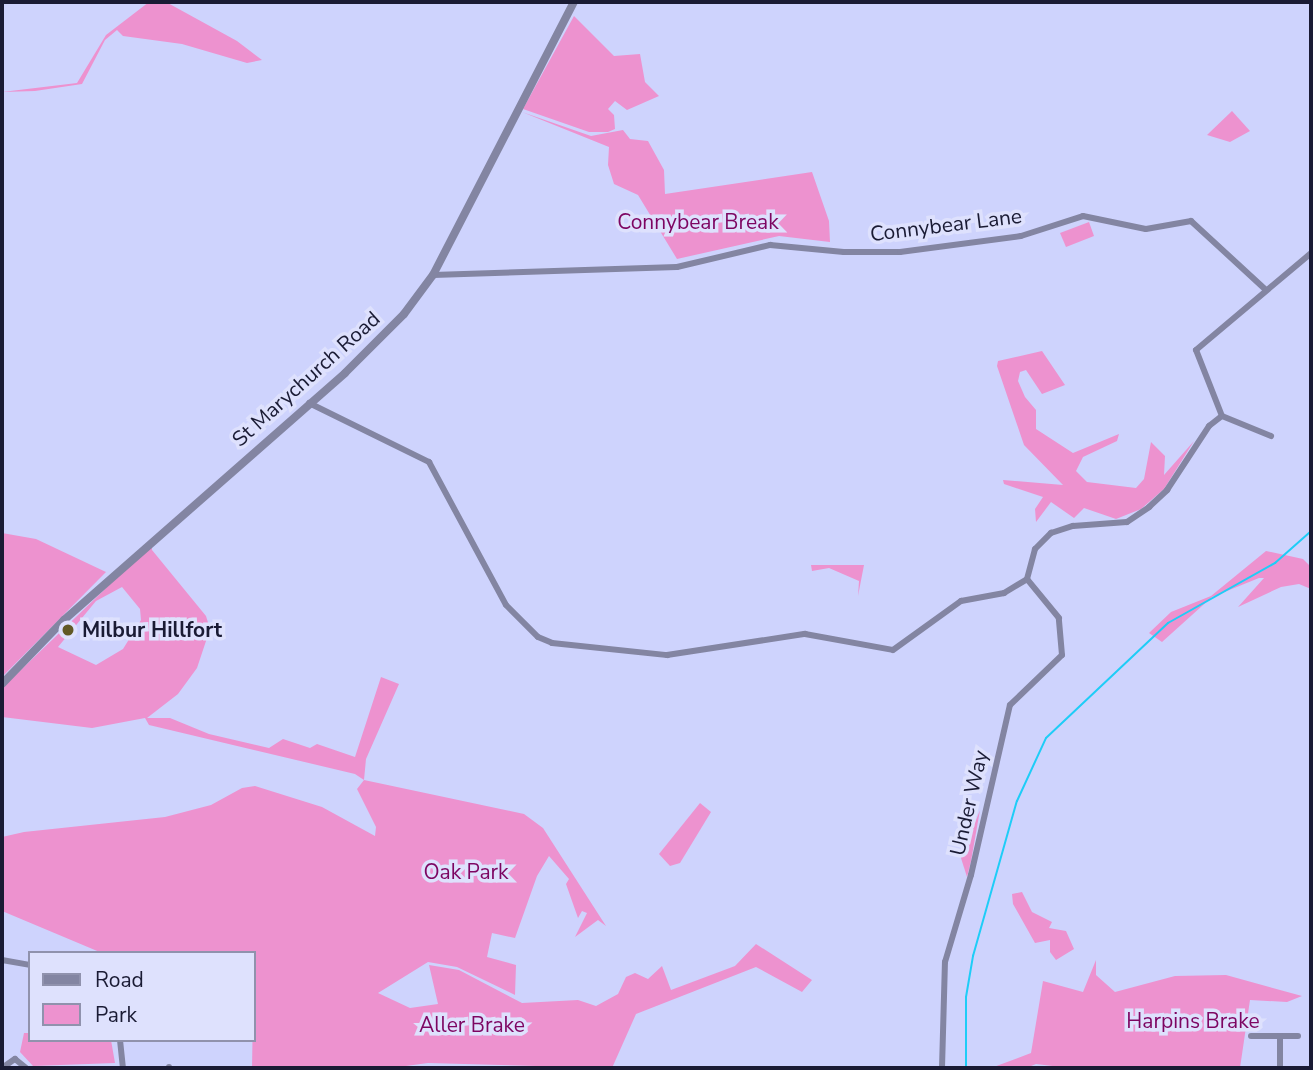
<!DOCTYPE html>
<html>
<head>
<meta charset="utf-8">
<style>
  body { margin:0 }
  #map { position:relative; width:1313px; height:1070px; overflow:hidden; background:#ced3fd; font-family:"Nunito Sans",sans-serif }
  div>[style] { position:absolute }
  .green>* { inset:0; background:#ed92cf }
  .stream>* { height:2px; margin:-1px; padding:0 1px; transform-origin:1px; border-radius:1px; background:#1ecdf7 }
  .minor>* { height:6px; margin:-3px; padding:0 3px; transform-origin:3px; border-radius:3px; background:#8385a2 }
  .tertiary>* { height:8px; margin:-4px; padding:0 4px; transform-origin:4px; border-radius:4px; background:#8385a2 }
  .dots>* { width:19px; height:19px; translate:-50% -50%; box-sizing:border-box; border:4px solid #dee1fd; border-radius:50% }
  span { translate:-50% -50%; white-space:nowrap; text-align:center; line-height:1.15; -webkit-text-stroke:7px #dee1fd; paint-order:stroke }
  .park-label { font-size:21px; color:#7d0562 }
  .street-label { font-size:21px; color:#1a1b34 }
  .poi-label { font-size:21px; color:#1a1b34; font-weight:700 }
  .left { translate:0 -50%; text-align:left }
  .frame { position:absolute; inset:0; border:4px solid #1a1b34; pointer-events:none }
  .legend { position:absolute; left:28px; top:951px; width:228px; height:91px; box-sizing:border-box; background:#dee1fd; border:2px solid #9092ad; margin:0; padding:9px 12px; list-style:none; font-size:21px; color:#1a1b34 }
  .legend li { display:flex; align-items:center; gap:14px; height:35px }
  .legend b { width:35px; border:2px solid #9092ad }
</style>
</head>
<body>
<div id="map">
  <div class="green">
    <i style="clip-path:polygon(149px 2px,166px 2px,237px 41px,262px 60px,247px 63px,182px 44px,123px 36px,117px 30px,105px 40px,82px 84px,35px 91px,2px 92px,77px 83px,106px 35px)"></i>
    <i style="clip-path:polygon(574px 16px,614px 56px,640px 54px,645px 82px,659px 96px,627px 110px,615px 101px,608px 109px,614px 115px,615px 129px,608px 132px,589px 132px,523px 109px)"></i>
    <i style="clip-path:polygon(1232px 111px,1250px 131px,1230px 142px,1207px 135px)"></i>
    <i style="clip-path:polygon(522px 112px,591px 136px,623px 130px,630px 139px,648px 141px,664px 170px,665px 194px,812px 172px,829px 221px,830px 242px,779px 236px,677px 259px,638px 195px,614px 184px,608px 165px,609px 147px)"></i>
    <i style="clip-path:polygon(1089px 222px,1094px 236px,1066px 247px,1060px 233px)"></i>
    <i style="clip-path:polygon(1042px 351px,1065px 385px,1042px 394px,1026px 370px,1020px 372px,1018px 381px,1025px 397px,1036px 410px,1036px 429px,1073px 453px,1119px 434px,1117px 441px,1083px 457px,1076px 471px,1087px 482px,1136px 488px,1144px 479px,1151px 442px,1165px 456px,1164px 475px,1194px 441px,1164px 489px,1141px 509px,1116px 519px,1084px 508px,1074px 518px,1051px 502px,1036px 522px,1035px 509px,1043px 497px,1004px 484px,1003px 480px,1063px 485px,1024px 445px,997px 366px,998px 361px)"></i>
    <i style="clip-path:polygon(2px 533px,36px 539px,106px 572px,2px 677px)"></i>
    <i style="clip-path:polygon(evenodd,152px 544px,152px 550px,206px 616px,210px 629px,197px 668px,178px 694px,147px 718px,170px 718px,209px 734px,269px 748px,283px 739px,310px 748px,317px 744px,355px 757px,381px 677px,399px 684px,366px 759px,364px 780px,524px 814px,543px 828px,606px 926px,598px 920px,575px 937px,587px 913px,582px 911px,578px 918px,566px 884px,569px 879px,549px 856px,537px 876px,515px 938px,492px 933px,487px 957px,516px 965px,515px 995px,457px 967px,428px 962px,378px 993px,410px 1008px,438px 1004px,429px 965px,459px 970px,522px 1003px,578px 1000px,596px 1006px,618px 994px,626px 977px,635px 973px,648px 979px,662px 966px,671px 990px,735px 966px,756px 944px,812px 980px,802px 992px,756px 967px,636px 1014px,612px 1068px,428px 1063px,391px 1068px,252px 1068px,254px 953px,102px 953px,2px 911px,2px 837px,24px 832px,165px 817px,211px 805px,242px 788px,255px 786px,322px 807px,375px 836px,376px 827px,357px 789px,364px 780px,355px 774px,149px 725px,145px 718px,92px 728px,2px 717px,2px 688px,152px 544px,122px 587px,140px 609px,141px 620px,123px 649px,96px 665px,58px 647px,96px 601px,122px 587px)"></i>
    <i style="clip-path:polygon(1266px 551px,1303px 559px,1311px 567px,1311px 589px,1299px 584px,1281px 587px,1238px 607px,1264px 578px,1259px 578px,1212px 597px,1162px 642px,1149px 633px,1171px 612px,1211px 596px)"></i>
    <i style="clip-path:polygon(811px 565px,864px 565px,858px 596px,859px 581px,829px 568px,812px 571px)"></i>
    <i style="clip-path:polygon(700px 803px,711px 812px,680px 863px,670px 866px,659px 854px)"></i>
    <i style="clip-path:polygon(980px 810px,971px 861px,967px 877px,961px 858px)"></i>
    <i style="clip-path:polygon(1022px 892px,1032px 912px,1052px 922px,1049px 928px,1066px 931px,1074px 949px,1056px 960px,1050px 952px,1050px 940px,1035px 943px,1013px 904px,1012px 894px)"></i>
    <i style="clip-path:polygon(1096px 960px,1096px 975px,1115px 992px,1175px 976px,1226px 975px,1302px 996px,1287px 1002px,1250px 1000px,1240px 1068px,1069px 1068px,1036px 1064px,1026px 1068px,991px 1068px,1031px 1053px,1043px 981px,1083px 992px)"></i>
    <i style="clip-path:polygon(24px 1033px,30px 1033px,30px 1040px,111px 1040px,115px 1063px,33px 1066px,20px 1052px)"></i>
  </div>
  <div class="stream">
    <i style="left:966px;top:1068px;width:71px;rotate:-90deg"></i>
    <i style="left:966px;top:997px;width:42px;rotate:-80.3deg"></i>
    <i style="left:973px;top:956px;width:161px;rotate:-74.2deg"></i>
    <i style="left:1017px;top:801px;width:69px;rotate:-65.3deg"></i>
    <i style="left:1046px;top:738px;width:168px;rotate:-43.3deg"></i>
    <i style="left:1168px;top:623px;width:123px;rotate:-29.3deg"></i>
    <i style="left:1275px;top:563px;width:48px;rotate:-41.6deg"></i>
  </div>
  <div class="minor">
    <i style="left:433px;top:275px;width:244px;rotate:-1.9deg"></i>
    <i style="left:677px;top:267px;width:96px;rotate:-13.3deg"></i>
    <i style="left:770px;top:245px;width:74px;rotate:5.4deg"></i>
    <i style="left:844px;top:252px;width:56px"></i>
    <i style="left:900px;top:252px;width:122px;rotate:-7.5deg"></i>
    <i style="left:1021px;top:236px;width:65px;rotate:-17.9deg"></i>
    <i style="left:1083px;top:216px;width:64px;rotate:11.7deg"></i>
    <i style="left:1146px;top:229px;width:46px;rotate:-10.1deg"></i>
    <i style="left:1191px;top:221px;width:100px;rotate:42.6deg"></i>
    <i style="left:309px;top:403px;width:134px;rotate:26.2deg"></i>
    <i style="left:429px;top:462px;width:162px;rotate:61.7deg"></i>
    <i style="left:506px;top:605px;width:45px;rotate:45deg"></i>
    <i style="left:538px;top:637px;width:15px;rotate:23deg"></i>
    <i style="left:552px;top:643px;width:116px;rotate:6deg"></i>
    <i style="left:667px;top:655px;width:140px;rotate:-8.7deg"></i>
    <i style="left:805px;top:634px;width:89px;rotate:10.3deg"></i>
    <i style="left:893px;top:650px;width:84px;rotate:-35.8deg"></i>
    <i style="left:961px;top:601px;width:44px;rotate:-10.5deg"></i>
    <i style="left:1004px;top:593px;width:27px;rotate:-31deg"></i>
    <i style="left:1222px;top:416px;width:71px;rotate:-111.5deg"></i>
    <i style="left:1196px;top:350px;width:150px;rotate:-40.1deg"></i>
    <i style="left:1027px;top:579px;width:31px;rotate:-75deg"></i>
    <i style="left:1035px;top:549px;width:23px;rotate:-45deg"></i>
    <i style="left:1051px;top:533px;width:23px;rotate:-18deg"></i>
    <i style="left:1073px;top:526px;width:54px;rotate:-4.2deg"></i>
    <i style="left:1127px;top:522px;width:27px;rotate:-34deg"></i>
    <i style="left:1149px;top:507px;width:25px;rotate:-43deg"></i>
    <i style="left:1167px;top:490px;width:77px;rotate:-56.7deg"></i>
    <i style="left:1209px;top:426px;width:16px;rotate:-38deg"></i>
    <i style="left:1222px;top:416px;width:53px;rotate:22.2deg"></i>
    <i style="left:2px;top:960px;width:28px;rotate:10deg"></i>
    <i style="left:1251px;top:1036px;width:47px"></i>
    <i style="left:120px;top:1040px;width:28px;rotate:84deg"></i>
    <i style="left:2px;top:1068px;width:16px;rotate:-35deg"></i>
    <i style="left:15px;top:1059px;width:14px;rotate:39deg"></i>
    <i style="left:169px;top:1068px;width:1px;rotate:-90deg"></i>
    <i style="left:942px;top:1068px;width:106px;rotate:-88.4deg"></i>
    <i style="left:945px;top:962px;width:91px;rotate:-73.4deg"></i>
    <i style="left:971px;top:875px;width:174px;rotate:-77.1deg"></i>
    <i style="left:1010px;top:705px;width:72px;rotate:-43.9deg"></i>
    <i style="left:1062px;top:655px;width:37px;rotate:-95deg"></i>
    <i style="left:1059px;top:618px;width:50px;rotate:-129.4deg"></i>
    <i style="left:1280px;top:1068px;width:32px;rotate:-90deg"></i>
  </div>
  <div class="tertiary">
    <i style="left:2px;top:684px;width:89px;rotate:-45.9deg"></i>
    <i style="left:64px;top:620px;width:374px;rotate:-41.3deg"></i>
    <i style="left:345px;top:373px;width:83px;rotate:-45deg"></i>
    <i style="left:404px;top:314px;width:49px;rotate:-53.4deg"></i>
    <i style="left:433px;top:275px;width:307px;rotate:-62.7deg"></i>
  </div>
  <div class="dots">
    <i style="left:68px;top:630px;background:#615926"></i>
  </div>
  <div class="park-label">
    <span style="left:698px;top:222px">Connybear Break</span>
    <span style="left:466px;top:872px">Oak Park</span>
    <span style="left:1193px;top:1021px">Harpins Brake</span>
    <span style="left:472px;top:1025px">Aller Brake</span>
  </div>
  <div class="street-label">
    <span style="left:946px;top:225px;rotate:-7deg">Connybear Lane</span>
    <span style="left:306px;top:379px;rotate:-42deg">St Marychurch Road</span>
    <span style="left:969px;top:803px;rotate:-77deg">Under Way</span>
  </div>
  <div class="poi-label">
    <span class="left" style="left:82px;top:630px">Milbur Hillfort</span>
  </div>
  <div class="frame"></div>
  <ul class="legend">
  <li><b style="height:9px;background:#8385a2"></b>Road</li>
  <li><b style="height:19px;background:#ed92cf"></b>Park</li>
  </ul>
</div>
</body>
</html>
